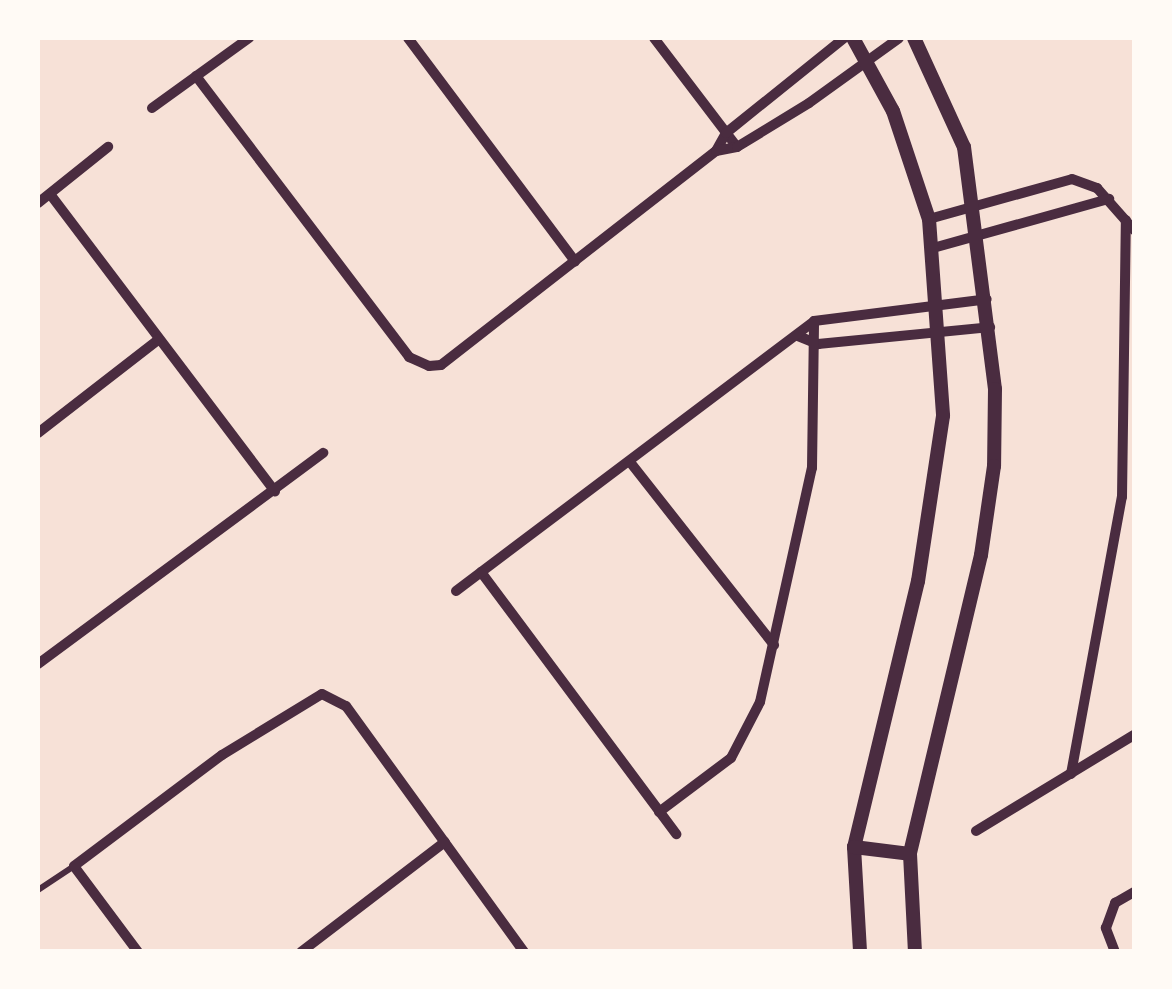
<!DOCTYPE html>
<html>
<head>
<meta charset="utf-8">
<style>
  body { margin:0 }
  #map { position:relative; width:1172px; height:989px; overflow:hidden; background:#f7e1d7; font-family:"Fira Sans",sans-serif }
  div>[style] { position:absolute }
  .service>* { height:6px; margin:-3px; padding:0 3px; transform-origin:3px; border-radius:3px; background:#4a2c40 }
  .minor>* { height:10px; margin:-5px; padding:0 5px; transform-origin:5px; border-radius:5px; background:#4a2c40 }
  .tertiary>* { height:14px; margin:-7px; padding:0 7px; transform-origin:7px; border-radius:7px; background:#4a2c40 }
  span { translate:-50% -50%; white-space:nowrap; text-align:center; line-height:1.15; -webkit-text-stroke:8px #fffaf5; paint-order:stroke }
  .frame { position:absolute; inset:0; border:40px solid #fffaf5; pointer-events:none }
</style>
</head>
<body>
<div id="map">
  <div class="service">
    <i style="left:38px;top:890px;width:43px;rotate:-33.7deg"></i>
  </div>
  <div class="minor">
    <i style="left:408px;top:38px;width:279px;rotate:53.2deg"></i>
    <i style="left:654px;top:38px;width:137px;rotate:52.7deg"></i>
    <i style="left:196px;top:76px;width:353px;rotate:52.8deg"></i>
    <i style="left:409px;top:357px;width:22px;rotate:24deg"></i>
    <i style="left:429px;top:366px;width:12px;rotate:-5deg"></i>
    <i style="left:441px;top:365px;width:348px;rotate:-37.9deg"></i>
    <i style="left:716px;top:151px;width:21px;rotate:-61deg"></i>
    <i style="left:726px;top:133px;width:151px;rotate:-38.8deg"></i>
    <i style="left:152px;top:108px;width:120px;rotate:-35.8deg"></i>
    <i style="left:716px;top:151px;width:21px;rotate:-11deg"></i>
    <i style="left:737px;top:147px;width:84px;rotate:-31.4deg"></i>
    <i style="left:809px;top:103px;width:111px;rotate:-35.8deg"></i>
    <i style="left:50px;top:194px;width:373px;rotate:52.9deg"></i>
    <i style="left:38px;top:203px;width:90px;rotate:-38.7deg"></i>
    <i style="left:929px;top:219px;width:148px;rotate:-15.6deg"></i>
    <i style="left:1072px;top:179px;width:27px;rotate:20deg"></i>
    <i style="left:1097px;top:188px;width:56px;rotate:48.6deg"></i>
    <i style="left:933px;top:248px;width:183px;rotate:-15.6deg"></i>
    <i style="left:798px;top:336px;width:22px;rotate:22deg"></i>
    <i style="left:818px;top:344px;width:173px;rotate:-5.6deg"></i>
    <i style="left:38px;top:433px;width:153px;rotate:-37.8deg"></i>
    <i style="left:630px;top:462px;width:233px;rotate:51.8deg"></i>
    <i style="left:481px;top:572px;width:327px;rotate:53.3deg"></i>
    <i style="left:456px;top:591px;width:448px;rotate:-37deg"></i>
    <i style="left:814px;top:321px;width:174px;rotate:-7.2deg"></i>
    <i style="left:38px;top:664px;width:355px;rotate:-36.5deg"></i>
    <i style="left:1071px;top:774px;width:282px;rotate:-79.6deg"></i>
    <i style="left:1122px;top:497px;width:277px;rotate:-89.2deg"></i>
    <i style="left:659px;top:812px;width:90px;rotate:-36.9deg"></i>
    <i style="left:731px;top:758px;width:63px;rotate:-62.6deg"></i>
    <i style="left:760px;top:702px;width:240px;rotate:-77.5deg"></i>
    <i style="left:812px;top:468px;width:147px;rotate:-89.2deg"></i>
    <i style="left:976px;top:831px;width:185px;rotate:-31.3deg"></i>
    <i style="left:138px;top:952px;width:107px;rotate:-126.7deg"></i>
    <i style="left:74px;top:866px;width:185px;rotate:-36.9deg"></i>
    <i style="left:222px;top:755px;width:117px;rotate:-31.4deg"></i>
    <i style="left:322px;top:694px;width:27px;rotate:27deg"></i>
    <i style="left:346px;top:706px;width:304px;rotate:54.1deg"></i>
    <i style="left:301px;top:952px;width:181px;rotate:-37.4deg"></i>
    <i style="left:1115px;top:952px;width:26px;rotate:-111deg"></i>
    <i style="left:1106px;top:928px;width:27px;rotate:-70deg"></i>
    <i style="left:1115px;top:903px;width:22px;rotate:-30deg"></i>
  </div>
  <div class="tertiary">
    <i style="left:853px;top:38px;width:83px;rotate:61.3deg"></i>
    <i style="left:893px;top:111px;width:114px;rotate:71.6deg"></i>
    <i style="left:929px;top:219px;width:197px;rotate:85.9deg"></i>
    <i style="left:943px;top:416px;width:167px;rotate:98.6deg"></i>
    <i style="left:918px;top:581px;width:274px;rotate:103.5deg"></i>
    <i style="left:854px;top:847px;width:105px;rotate:86.7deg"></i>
    <i style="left:914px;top:38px;width:120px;rotate:65.4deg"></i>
    <i style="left:964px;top:147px;width:244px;rotate:82.7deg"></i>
    <i style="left:995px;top:389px;width:77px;rotate:90.7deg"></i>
    <i style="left:994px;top:466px;width:90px;rotate:98.3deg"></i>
    <i style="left:981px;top:555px;width:307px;rotate:103.4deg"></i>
    <i style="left:910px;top:854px;width:98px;rotate:87.1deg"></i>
    <i style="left:854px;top:847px;width:56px;rotate:7.1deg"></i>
  </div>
  <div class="frame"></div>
</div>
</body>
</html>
